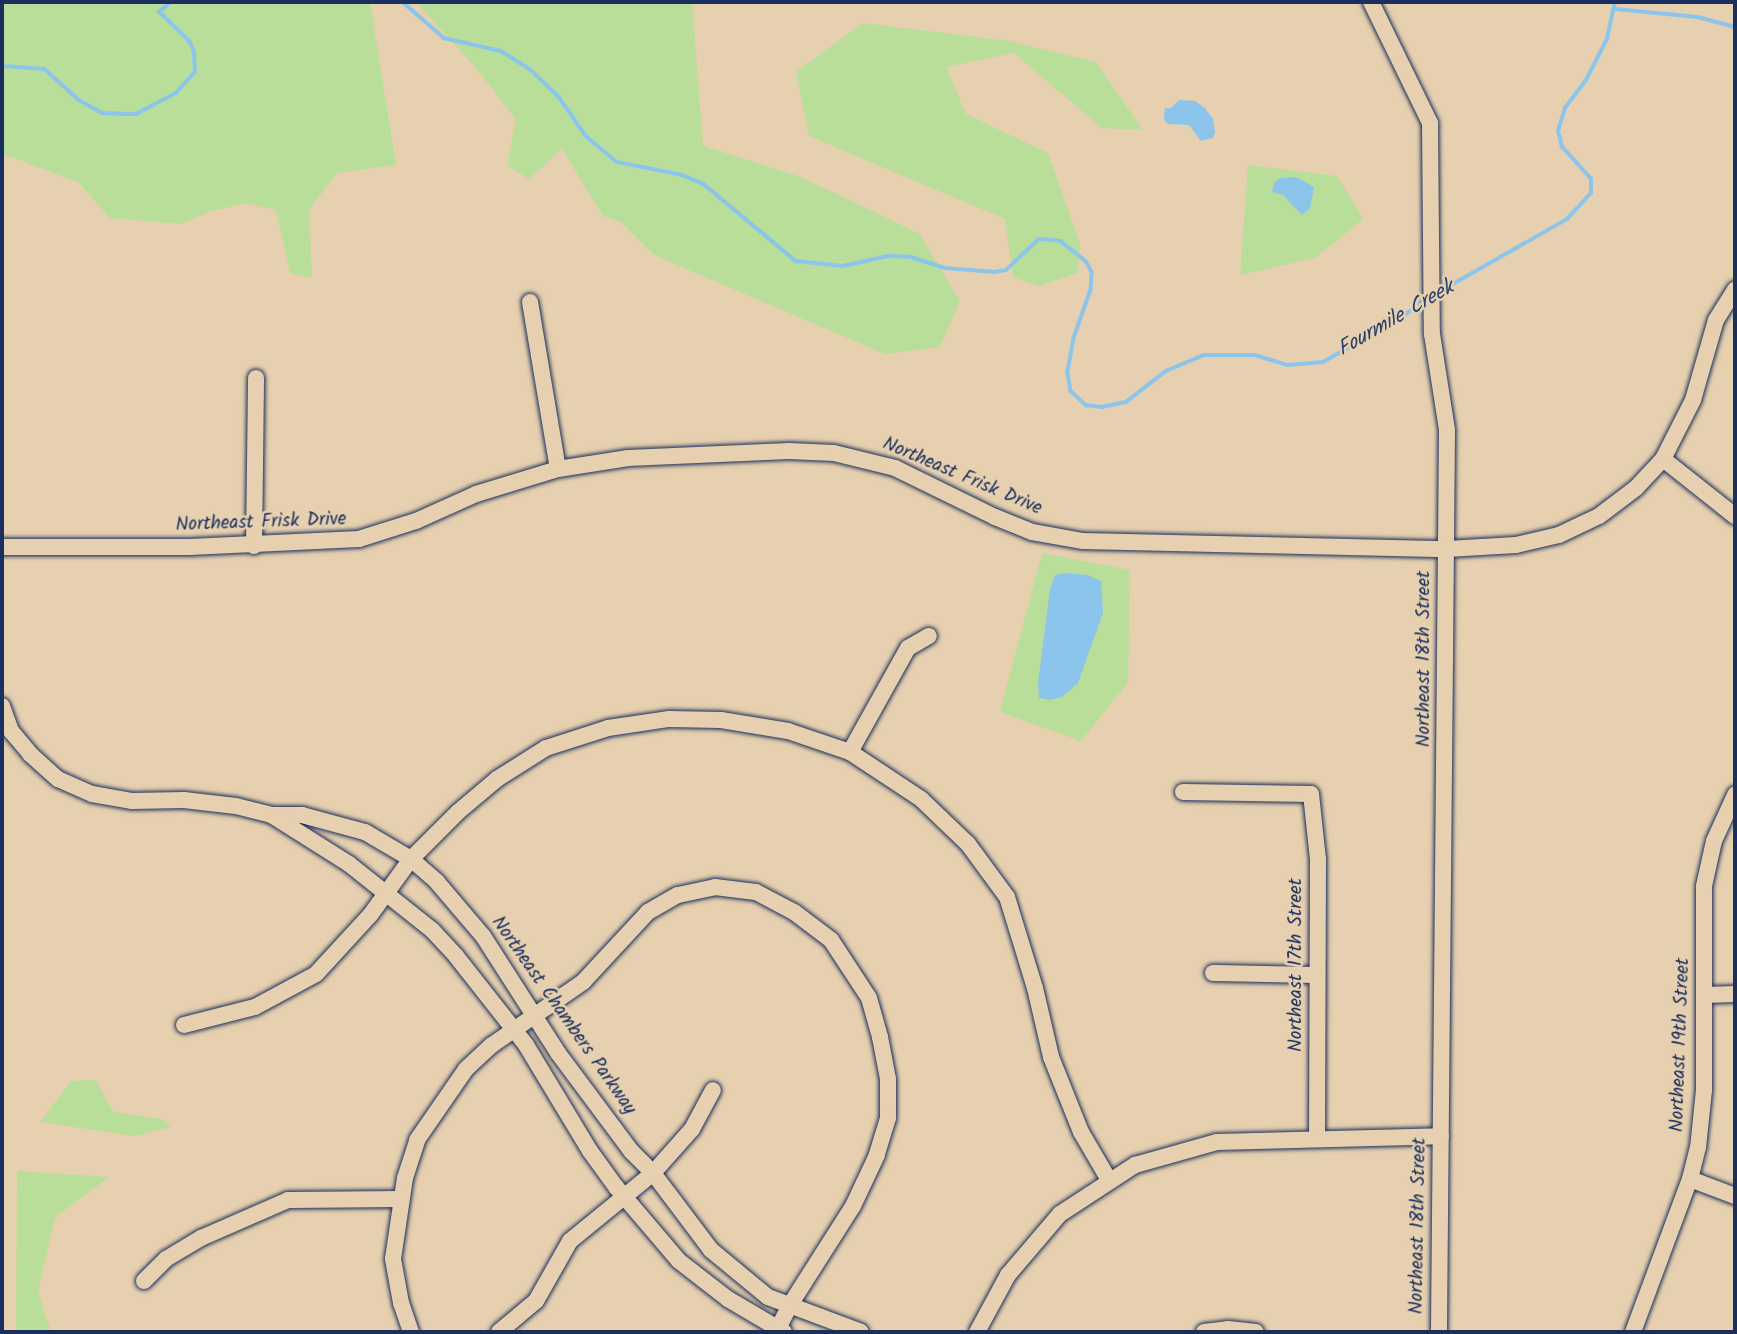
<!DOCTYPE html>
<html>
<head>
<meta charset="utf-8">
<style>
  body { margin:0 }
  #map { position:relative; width:1737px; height:1334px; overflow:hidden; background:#e6d0af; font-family:Kalam,sans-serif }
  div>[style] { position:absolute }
  .green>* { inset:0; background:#b8de99 }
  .water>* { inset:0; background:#8cc5eb }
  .stream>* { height:3.5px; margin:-1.75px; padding:0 1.75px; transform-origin:1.75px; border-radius:1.75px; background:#8cc5eb }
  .roads { filter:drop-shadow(0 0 2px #1b2f5e) drop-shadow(0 0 2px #1b2f5e) }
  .minor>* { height:16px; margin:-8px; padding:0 8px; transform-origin:8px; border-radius:8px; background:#e6d0af }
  span { translate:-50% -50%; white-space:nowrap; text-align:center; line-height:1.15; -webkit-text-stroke:5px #e6d0af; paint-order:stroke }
  .street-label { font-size:19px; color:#1b2f5e }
  .water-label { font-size:21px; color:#263e6c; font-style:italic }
  .frame { position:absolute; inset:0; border:4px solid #1b2f5e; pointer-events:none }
</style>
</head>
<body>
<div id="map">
  <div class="green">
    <i style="clip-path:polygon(2px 2px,370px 2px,396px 165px,337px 173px,309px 210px,312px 278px,290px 273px,276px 210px,247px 203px,211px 211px,182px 224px,110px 218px,79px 183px,12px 157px,2px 156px)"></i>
    <i style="clip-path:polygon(416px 2px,692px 2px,703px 146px,801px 177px,920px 234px,960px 301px,940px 347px,885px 354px,654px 255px,621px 222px,603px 216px,562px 149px,529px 179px,507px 165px,516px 120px,476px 68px)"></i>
    <i style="clip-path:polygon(863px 23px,1009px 41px,1096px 62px,1143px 130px,1102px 128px,1014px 53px,946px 67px,966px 114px,1048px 153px,1080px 244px,1077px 273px,1039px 286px,1013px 277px,1005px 219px,809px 136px,796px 72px)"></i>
    <i style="clip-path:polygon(1248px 165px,1337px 176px,1363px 219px,1315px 258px,1240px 275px)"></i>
    <i style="clip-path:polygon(1042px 553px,1130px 570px,1128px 682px,1081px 741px,1000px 712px)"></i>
    <i style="clip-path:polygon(96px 1080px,113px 1112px,161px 1119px,171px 1127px,134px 1136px,40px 1122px,71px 1081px)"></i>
    <i style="clip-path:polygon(17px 1171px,109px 1177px,55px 1217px,38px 1291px,51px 1332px,16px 1332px)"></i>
  </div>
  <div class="water">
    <i style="clip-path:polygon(1179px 100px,1195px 101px,1205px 108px,1213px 119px,1215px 132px,1213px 138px,1201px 141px,1189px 125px,1168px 124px,1164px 120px,1165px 108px,1171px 108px)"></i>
    <i style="clip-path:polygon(1296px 177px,1314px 187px,1310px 208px,1302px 215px,1283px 195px,1272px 192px,1274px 183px,1280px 178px)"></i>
    <i style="clip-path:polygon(1067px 573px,1087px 575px,1101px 581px,1103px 613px,1078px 683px,1062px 697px,1050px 700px,1039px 698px,1038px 683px,1050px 589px,1055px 575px)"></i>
  </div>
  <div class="stream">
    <i style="left:403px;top:2px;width:55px;rotate:41.3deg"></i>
    <i style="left:444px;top:38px;width:58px;rotate:12.8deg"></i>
    <i style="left:501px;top:51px;width:34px;rotate:32deg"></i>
    <i style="left:530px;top:69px;width:40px;rotate:44deg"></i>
    <i style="left:559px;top:97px;width:47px;rotate:55.3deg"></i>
    <i style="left:586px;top:136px;width:40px;rotate:40deg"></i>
    <i style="left:617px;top:162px;width:67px;rotate:11.1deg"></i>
    <i style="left:683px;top:175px;width:24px;rotate:24deg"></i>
    <i style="left:705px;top:185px;width:119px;rotate:39.9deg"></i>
    <i style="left:796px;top:261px;width:47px;rotate:6.1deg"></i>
    <i style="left:843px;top:266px;width:46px;rotate:-12.5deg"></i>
    <i style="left:888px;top:256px;width:23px;rotate:2deg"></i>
    <i style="left:911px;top:257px;width:36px;rotate:18deg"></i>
    <i style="left:945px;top:268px;width:50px;rotate:4.6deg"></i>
    <i style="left:995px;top:272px;width:11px;rotate:-10deg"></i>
    <i style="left:1006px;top:270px;width:45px;rotate:-43.2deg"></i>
    <i style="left:1039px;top:239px;width:22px;rotate:5deg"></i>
    <i style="left:1061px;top:241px;width:32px;rotate:39deg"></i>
    <i style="left:1086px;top:261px;width:13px;rotate:61deg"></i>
    <i style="left:1092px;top:272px;width:18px;rotate:93deg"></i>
    <i style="left:1091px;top:290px;width:51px;rotate:109.5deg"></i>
    <i style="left:1074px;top:338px;width:36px;rotate:100deg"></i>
    <i style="left:1068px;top:373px;width:18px;rotate:81deg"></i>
    <i style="left:1071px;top:391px;width:21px;rotate:43deg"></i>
    <i style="left:1086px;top:405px;width:16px;rotate:7deg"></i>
    <i style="left:1102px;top:407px;width:25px;rotate:-12deg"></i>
    <i style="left:1126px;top:402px;width:51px;rotate:-37.8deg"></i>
    <i style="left:1166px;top:371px;width:41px;rotate:-22.8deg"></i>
    <i style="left:1204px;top:355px;width:51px"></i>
    <i style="left:1255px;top:355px;width:34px;rotate:17deg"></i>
    <i style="left:1288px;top:365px;width:35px;rotate:-5deg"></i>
    <i style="left:1323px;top:362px;width:82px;rotate:-29.1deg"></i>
    <i style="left:1395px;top:322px;width:37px;rotate:-36deg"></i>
    <i style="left:1615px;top:9px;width:83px;rotate:5.5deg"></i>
    <i style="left:1698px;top:17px;width:38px;rotate:15deg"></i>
    <i style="left:2px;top:66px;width:43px;rotate:4deg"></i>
    <i style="left:45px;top:69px;width:46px;rotate:42.4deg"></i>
    <i style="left:79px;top:100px;width:26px;rotate:29deg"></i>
    <i style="left:102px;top:113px;width:34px;rotate:2deg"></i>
    <i style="left:136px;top:114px;width:45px;rotate:-27.7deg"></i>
    <i style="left:176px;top:93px;width:28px;rotate:-48deg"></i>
    <i style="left:195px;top:72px;width:20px;rotate:-93deg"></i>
    <i style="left:194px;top:52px;width:12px;rotate:-114deg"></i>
    <i style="left:189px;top:41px;width:42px;rotate:-136deg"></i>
    <i style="left:159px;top:12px;width:16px;rotate:-40deg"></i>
    <i style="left:1437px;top:293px;width:150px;rotate:-29.6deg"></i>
    <i style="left:1567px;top:219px;width:35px;rotate:-47deg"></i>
    <i style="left:1591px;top:193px;width:14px;rotate:-90deg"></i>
    <i style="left:1591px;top:179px;width:43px;rotate:-132.2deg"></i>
    <i style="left:1562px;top:147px;width:16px;rotate:-104deg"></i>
    <i style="left:1558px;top:131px;width:24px;rotate:-73deg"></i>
    <i style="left:1565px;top:108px;width:35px;rotate:-53deg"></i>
    <i style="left:1586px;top:80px;width:46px;rotate:-62.9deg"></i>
    <i style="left:1607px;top:39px;width:38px;rotate:-78deg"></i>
  </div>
  <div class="roads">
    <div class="minor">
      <i style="left:1371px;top:2px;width:135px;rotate:64deg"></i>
      <i style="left:1430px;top:123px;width:211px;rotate:89.5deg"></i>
      <i style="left:1432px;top:334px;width:97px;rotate:81.1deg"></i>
      <i style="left:1447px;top:430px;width:902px;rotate:90.51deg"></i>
      <i style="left:530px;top:302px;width:169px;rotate:80.5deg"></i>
      <i style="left:1663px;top:459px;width:92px;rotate:38.4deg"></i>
      <i style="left:254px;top:546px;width:168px;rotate:-89.3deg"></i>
      <i style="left:2px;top:547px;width:188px"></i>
      <i style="left:190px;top:547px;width:169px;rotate:-2.7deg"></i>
      <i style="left:359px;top:539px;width:60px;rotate:-17.5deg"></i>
      <i style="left:416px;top:521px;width:66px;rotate:-24.2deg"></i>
      <i style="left:476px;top:494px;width:86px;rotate:-17deg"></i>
      <i style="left:558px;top:469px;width:71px;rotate:-8.9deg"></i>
      <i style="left:628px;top:458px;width:161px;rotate:-2.5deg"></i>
      <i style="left:789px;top:451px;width:45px;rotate:2.5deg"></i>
      <i style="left:834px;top:453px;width:63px;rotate:13.8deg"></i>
      <i style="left:895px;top:468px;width:111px;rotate:26.1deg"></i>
      <i style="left:995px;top:517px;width:40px;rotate:22deg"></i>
      <i style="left:1032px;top:532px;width:52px;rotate:10deg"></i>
      <i style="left:1083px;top:541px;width:364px;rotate:1.3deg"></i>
      <i style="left:1447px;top:549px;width:69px;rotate:-3.3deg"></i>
      <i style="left:1516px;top:545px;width:44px;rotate:-13.1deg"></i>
      <i style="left:1559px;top:535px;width:44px;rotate:-25.4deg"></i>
      <i style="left:1599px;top:516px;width:46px;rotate:-37.1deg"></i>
      <i style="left:1636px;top:488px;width:40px;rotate:-47deg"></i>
      <i style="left:1663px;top:459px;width:66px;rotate:-63deg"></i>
      <i style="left:1693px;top:400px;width:83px;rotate:-74deg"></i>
      <i style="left:1716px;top:320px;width:36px;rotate:-58deg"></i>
      <i style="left:2px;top:706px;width:27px;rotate:70deg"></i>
      <i style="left:11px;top:731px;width:30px;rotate:50deg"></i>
      <i style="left:30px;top:754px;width:38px;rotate:42deg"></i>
      <i style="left:58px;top:779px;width:37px;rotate:24deg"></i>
      <i style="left:92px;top:794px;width:41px;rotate:9.9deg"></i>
      <i style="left:132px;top:801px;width:52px;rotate:-1.1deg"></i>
      <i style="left:184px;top:800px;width:52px;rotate:6.6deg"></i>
      <i style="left:236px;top:806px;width:36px;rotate:14deg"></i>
      <i style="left:271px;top:815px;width:31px"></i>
      <i style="left:302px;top:815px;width:65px;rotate:15.1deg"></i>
      <i style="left:365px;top:832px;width:53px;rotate:30.4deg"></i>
      <i style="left:411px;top:859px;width:35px;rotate:41deg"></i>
      <i style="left:437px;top:882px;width:71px;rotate:49.6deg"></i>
      <i style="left:483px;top:936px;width:139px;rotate:57.3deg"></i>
      <i style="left:558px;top:1053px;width:122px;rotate:53.3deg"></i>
      <i style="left:631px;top:1151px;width:31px;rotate:45deg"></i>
      <i style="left:653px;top:1173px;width:96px;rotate:53deg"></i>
      <i style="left:711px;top:1250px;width:74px;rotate:39.5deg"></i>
      <i style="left:768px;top:1297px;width:99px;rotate:20.6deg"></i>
      <i style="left:850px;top:752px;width:119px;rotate:-60.9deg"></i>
      <i style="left:908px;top:648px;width:24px;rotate:-30deg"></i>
      <i style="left:1183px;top:792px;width:128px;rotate:0.9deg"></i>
      <i style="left:1311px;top:794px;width:65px;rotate:83.9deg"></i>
      <i style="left:1318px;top:859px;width:278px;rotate:90.2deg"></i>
      <i style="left:273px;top:816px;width:90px;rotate:32.3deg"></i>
      <i style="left:349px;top:864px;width:106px;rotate:38.5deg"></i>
      <i style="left:432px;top:930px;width:35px;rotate:47deg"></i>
      <i style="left:456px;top:956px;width:113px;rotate:51.8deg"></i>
      <i style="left:526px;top:1045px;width:124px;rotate:58.9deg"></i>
      <i style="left:590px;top:1151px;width:44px;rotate:54.2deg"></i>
      <i style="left:616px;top:1187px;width:97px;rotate:49.6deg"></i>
      <i style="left:679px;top:1261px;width:62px;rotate:37.8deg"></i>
      <i style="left:728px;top:1299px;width:65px;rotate:30.5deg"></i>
      <i style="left:1213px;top:973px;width:104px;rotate:1.1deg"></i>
      <i style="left:1705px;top:995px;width:30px;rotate:-2deg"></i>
      <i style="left:184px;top:1025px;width:73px;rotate:-14.2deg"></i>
      <i style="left:255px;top:1007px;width:69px;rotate:-28.4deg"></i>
      <i style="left:316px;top:974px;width:81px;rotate:-47.5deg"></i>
      <i style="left:371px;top:914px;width:68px;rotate:-54deg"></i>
      <i style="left:411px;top:859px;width:66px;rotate:-45deg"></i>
      <i style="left:458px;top:812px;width:51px;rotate:-40.2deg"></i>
      <i style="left:497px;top:779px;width:58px;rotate:-32.3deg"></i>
      <i style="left:546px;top:748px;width:65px;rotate:-17.9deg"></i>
      <i style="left:608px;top:728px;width:62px;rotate:-8.4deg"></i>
      <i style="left:669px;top:719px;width:52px;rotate:1.1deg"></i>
      <i style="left:721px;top:720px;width:68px;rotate:9.3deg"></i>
      <i style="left:788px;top:731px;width:65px;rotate:18.7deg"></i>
      <i style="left:850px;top:752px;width:85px;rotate:33.5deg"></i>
      <i style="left:921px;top:799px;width:65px;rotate:43.8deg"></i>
      <i style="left:968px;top:844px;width:66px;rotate:53.7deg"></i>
      <i style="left:1007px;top:897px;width:95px;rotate:72.9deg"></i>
      <i style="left:1035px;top:988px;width:71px;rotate:76.9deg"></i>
      <i style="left:1051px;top:1057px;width:81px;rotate:68.2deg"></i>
      <i style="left:1081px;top:1132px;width:56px;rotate:59.7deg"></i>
      <i style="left:1690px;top:1179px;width:48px;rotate:20.7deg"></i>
      <i style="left:144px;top:1281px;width:31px;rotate:-45deg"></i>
      <i style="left:166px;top:1259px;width:41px;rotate:-31deg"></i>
      <i style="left:201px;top:1238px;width:95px;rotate:-23.6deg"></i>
      <i style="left:288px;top:1200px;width:113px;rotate:-0.5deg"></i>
      <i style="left:411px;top:1332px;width:31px;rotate:-109deg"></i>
      <i style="left:401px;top:1303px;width:45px;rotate:-100.3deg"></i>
      <i style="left:393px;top:1259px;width:82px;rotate:-81.6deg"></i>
      <i style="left:405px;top:1178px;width:40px;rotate:-72deg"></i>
      <i style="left:417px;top:1140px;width:86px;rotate:-55.4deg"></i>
      <i style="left:466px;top:1069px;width:35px;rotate:-43deg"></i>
      <i style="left:492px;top:1045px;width:111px;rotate:-34.7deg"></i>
      <i style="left:583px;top:982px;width:96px;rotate:-47.1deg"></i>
      <i style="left:648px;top:912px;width:34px;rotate:-30deg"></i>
      <i style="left:678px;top:895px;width:38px;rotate:-12deg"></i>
      <i style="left:715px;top:887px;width:41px;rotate:7deg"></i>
      <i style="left:756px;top:892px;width:43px;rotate:27.8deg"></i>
      <i style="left:794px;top:912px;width:46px;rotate:37.1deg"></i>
      <i style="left:831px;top:940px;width:69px;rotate:56.8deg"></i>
      <i style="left:869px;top:998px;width:41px;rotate:74.2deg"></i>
      <i style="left:880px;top:1037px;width:43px;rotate:79.2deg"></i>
      <i style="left:888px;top:1079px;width:39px;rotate:90deg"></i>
      <i style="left:888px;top:1118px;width:39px;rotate:107deg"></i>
      <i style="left:877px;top:1155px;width:56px;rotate:115.2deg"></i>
      <i style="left:853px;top:1206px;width:117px;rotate:122.5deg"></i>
      <i style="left:790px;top:1305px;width:30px;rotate:117deg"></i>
      <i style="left:499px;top:1332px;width:48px;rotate:-40deg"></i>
      <i style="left:536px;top:1301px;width:69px;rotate:-60.5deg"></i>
      <i style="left:570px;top:1241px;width:107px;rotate:-39.3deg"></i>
      <i style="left:653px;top:1173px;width:59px;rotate:-48.4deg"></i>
      <i style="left:692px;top:1129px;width:44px;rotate:-61.7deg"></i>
      <i style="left:977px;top:1332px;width:65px;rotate:-61.5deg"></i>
      <i style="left:1008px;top:1275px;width:80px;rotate:-49.6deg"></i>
      <i style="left:1060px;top:1214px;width:90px;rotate:-33.2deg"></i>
      <i style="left:1135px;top:1165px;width:85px;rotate:-15.7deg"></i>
      <i style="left:1217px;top:1142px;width:224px;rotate:-1.5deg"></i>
      <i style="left:1204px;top:1332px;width:24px;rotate:-7deg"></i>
      <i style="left:1228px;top:1329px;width:28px;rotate:6deg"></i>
      <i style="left:1633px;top:1332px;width:163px;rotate:-69.6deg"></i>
      <i style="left:1690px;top:1179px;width:32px;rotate:-76deg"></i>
      <i style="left:1698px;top:1148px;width:58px;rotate:-84.1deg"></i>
      <i style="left:1704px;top:1090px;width:204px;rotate:-90deg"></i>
      <i style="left:1704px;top:886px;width:46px;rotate:-77.5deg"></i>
      <i style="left:1714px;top:841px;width:51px;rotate:-65.5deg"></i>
    </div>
  </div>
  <div class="street-label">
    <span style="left:962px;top:477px;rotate:23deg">Northeast Frisk Drive</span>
    <span style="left:261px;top:523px;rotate:-2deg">Northeast Frisk Drive</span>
    <span style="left:1425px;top:659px;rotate:-90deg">Northeast 18th Street</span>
    <span style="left:1297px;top:965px;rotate:-90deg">Northeast 17th Street</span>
    <span style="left:563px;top:1016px;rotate:55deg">Northeast Chambers Parkway</span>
    <span style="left:1681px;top:1045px;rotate:-88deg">Northeast 19th Street</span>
    <span style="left:1419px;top:1226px;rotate:-89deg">Northeast 18th Street</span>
  </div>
  <div class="water-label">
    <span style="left:1396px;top:319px;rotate:-30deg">Fourmile Creek</span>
  </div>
  <div class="frame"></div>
</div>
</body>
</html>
